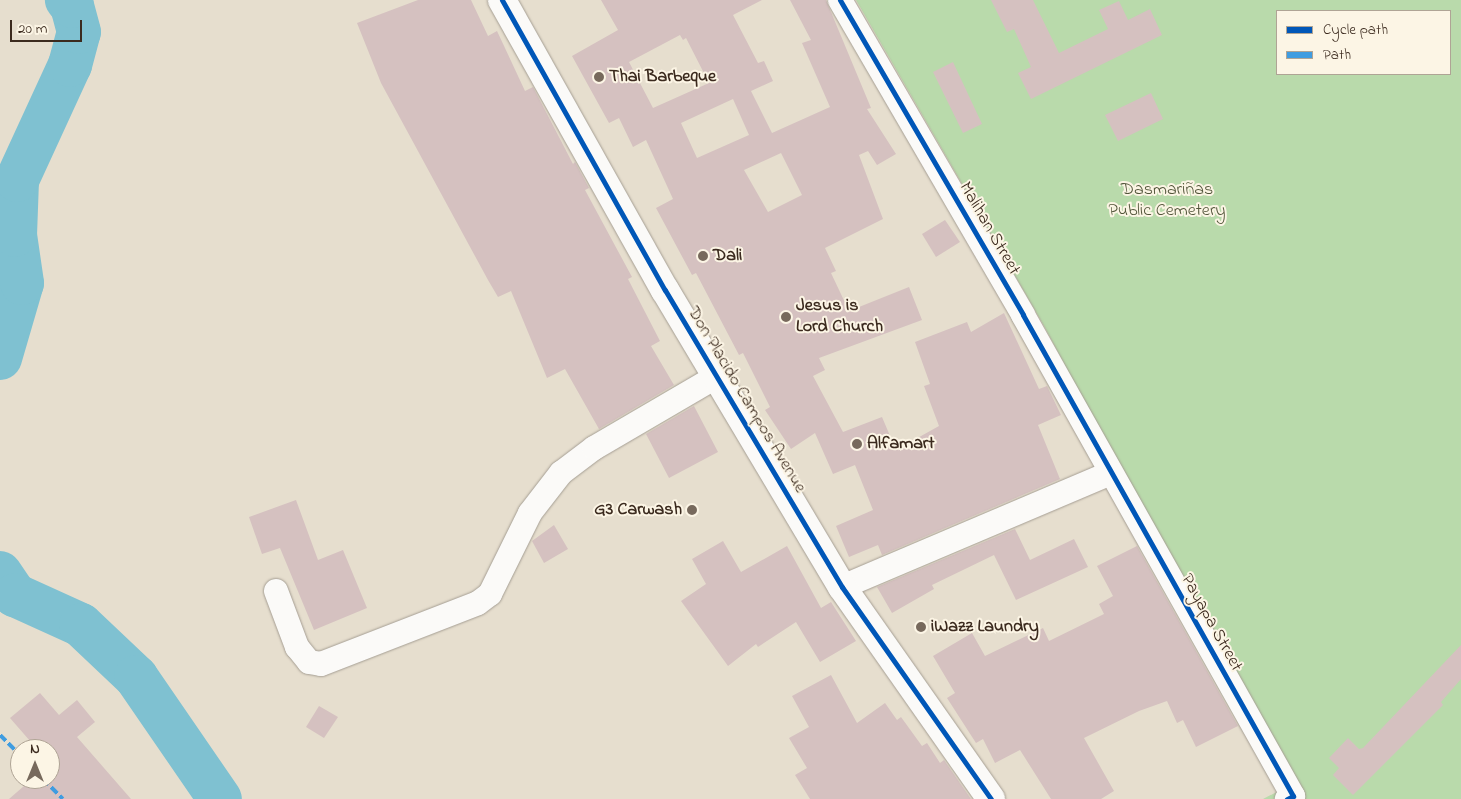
<!DOCTYPE html>
<html>
<head>
<meta charset="utf-8">
<style>
  body { margin:0 }
  #map { position:relative; width:1461px; height:799px; overflow:hidden; background:#e6dece; font-family:"Indie Flower",sans-serif }
  div>[style] { position:absolute }
  .green>* { inset:0; background:#b9daab }
  .river>* { height:44px; margin:-22px; padding:0 22px; transform-origin:22px; border-radius:22px; background:#7fc1d1 }
  .building>* { inset:0; background:#d5c1c0 }
  .roads { filter:drop-shadow(0 0 1px #a59e93) drop-shadow(0 0 1px #a59e93) }
  .street>* { height:24px; margin:-12px; padding:0 12px; transform-origin:12px; border-radius:12px; background:#fbfaf8 }
  .secondary>* { height:28px; margin:-14px; padding:0 14px; transform-origin:14px; border-radius:14px; background:#fbfaf8 }
  .quiet>* { height:4px; margin-top:-2px; transform-origin:0; background:repeating-linear-gradient(90deg,#3f9ce0 0 8px,transparent 0 12px) }
  .cycleway>* { height:5px; margin:-2.5px; padding:0 2.5px; transform-origin:2.5px; border-radius:2.5px; background:#0057b8 }
  .dots>* { width:14px; height:14px; translate:-50% -50%; box-sizing:border-box; border:2px solid #fcf5e5; border-radius:50% }
  span { translate:-50% -50%; white-space:nowrap; text-align:center; line-height:1.15; -webkit-text-stroke:4px #fcf5e5; paint-order:stroke }
  .poi-label { font-size:18px; color:#3b2a1e; font-weight:700 }
  .left { translate:0 -50%; text-align:left }
  .right { translate:-100% -50%; text-align:right }
  .park-label { font-size:18px; color:#52553a }
  .street-label { font-size:18px; color:#3b2a1e }
  .legend { position:absolute; left:1276px; top:10px; width:175px; height:65px; box-sizing:border-box; background:#fcf5e5; border:1px solid #afa495; margin:0; padding:6px 9px; list-style:none; font-size:15px; color:#3b2a1e }
  .legend li { display:flex; align-items:center; gap:10px; height:25px }
  .legend b { width:25px; border:1px solid #afa495 }
  .north { position:absolute; left:10px; top:739px; width:50px; height:50px; box-sizing:border-box; background:#fcf5e5; border:1px solid #afa495; border-radius:50%; rotate:0deg; font-size:14px; font-weight:700; line-height:20px; text-align:center; color:#3b2a1e }
  .north::after { content:''; display:block; margin:auto; width:18px; height:22px; background:#77695c; clip-path:polygon(50% 0,100% 100%,50% 72%,0 100%) }
  .scale { position:absolute; left:10px; top:20px; width:72px; height:22px; box-sizing:border-box; border:2px solid #3b2a1e; border-top:0; padding-left:6px; font-size:15px; line-height:18px; white-space:nowrap; color:#3b2a1e; -webkit-text-stroke:4px #fcf5e5; paint-order:stroke }
</style>
</head>
<body>
<div id="map">
  <div class="green">
    <i style="clip-path:polygon(evenodd,856px 0,1461px 0,1461px 799px,1263px 799px,1298px 781px,1123px 474px,1044px 326px,856px 0,1277px 11px,1450px 11px,1450px 74px,1277px 74px,1277px 11px)"></i>
  </div>
  <div class="river">
    <i style="left:0;top:358px;width:78px;rotate:-73.7deg"></i>
    <i style="left:22px;top:283px;width:49px;rotate:-98.3deg"></i>
    <i style="left:15px;top:235px;width:55px;rotate:-87.9deg"></i>
    <i style="left:17px;top:180px;width:127px;rotate:-65.3deg"></i>
    <i style="left:70px;top:65px;width:34px;rotate:-75deg"></i>
    <i style="left:79px;top:32px;width:27px;rotate:-105deg"></i>
    <i style="left:72px;top:6px;width:8px;rotate:-130deg"></i>
    <i style="left:0;top:573px;width:27px;rotate:56deg"></i>
    <i style="left:15px;top:595px;width:72px;rotate:24.4deg"></i>
    <i style="left:81px;top:625px;width:76px;rotate:43.4deg"></i>
    <i style="left:136px;top:677px;width:148px;rotate:55.5deg"></i>
  </div>
  <div class="building">
    <i style="clip-path:polygon(418px 0,471px 0,488px 36px,497px 31px,525px 91px,533px 87px,573px 164px,575px 162px,589px 188px,585px 190px,632px 277px,628px 279px,660px 341px,651px 346px,674px 385px,599px 429px,565px 369px,547px 378px,511px 291px,498px 297px,488px 280px,381px 83px,357px 23px)"></i>
    <i style="clip-path:polygon(evenodd,601px 0,762px 0,733px 15px,758px 63px,764px 61px,773px 81px,751px 91px,772px 133px,830px 107px,802px 43px,811px 40px,790px 0,826px 0,871px 108px,867px 109px,896px 154px,877px 165px,868px 151px,859px 155px,883px 219px,825px 248px,836px 271px,831px 273px,849px 311px,909px 287px,922px 320px,819px 358px,825px 370px,813px 376px,843px 432px,882px 417px,896px 450px,939px 426px,924px 386px,930px 384px,915px 342px,967px 322px,971px 332px,1004px 313px,1039px 389px,1047px 386px,1061px 415px,1038px 425px,1060px 479px,882px 555px,878px 545px,849px 557px,836px 526px,873px 510px,855px 465px,833px 474px,815px 433px,791px 449px,765px 410px,770px 407px,743px 353px,739px 355px,696px 273px,692px 275px,656px 208px,673px 199px,646px 140px,633px 147px,619px 118px,609px 123px,572px 56px,618px 30px,601px 0,680px 35px,683px 40px,686px 38px,709px 83px,653px 108px,629px 62px,680px 35px,601px 0,733px 99px,749px 135px,697px 158px,681px 123px,733px 99px,601px 0,781px 153px,802px 195px,768px 212px,744px 170px,781px 153px)"></i>
    <i style="clip-path:polygon(991px 0,1033px 0,1059px 53px,1108px 29px,1099px 10px,1119px 1px,1128px 20px,1150px 9px,1162px 35px,1031px 99px,1018px 73px,1031px 67px,1014px 29px,1007px 32px)"></i>
    <i style="clip-path:polygon(953px 62px,982px 124px,963px 133px,933px 72px)"></i>
    <i style="clip-path:polygon(1151px 93px,1163px 119px,1118px 141px,1105px 115px)"></i>
    <i style="clip-path:polygon(945px 220px,960px 242px,936px 257px,922px 234px)"></i>
    <i style="clip-path:polygon(694px 406px,718px 452px,669px 478px,646px 434px)"></i>
    <i style="clip-path:polygon(296px 500px,318px 560px,343px 550px,367px 608px,314px 630px,280px 548px,262px 554px,249px 517px)"></i>
    <i style="clip-path:polygon(554px 525px,568px 549px,544px 563px,532px 541px)"></i>
    <i style="clip-path:polygon(1015px 529px,1030px 560px,1074px 539px,1088px 567px,1016px 600px,994px 555px,932px 585px,934px 589px,892px 613px,877px 587px)"></i>
    <i style="clip-path:polygon(723px 541px,741px 572px,787px 546px,821px 608px,831px 602px,856px 641px,820px 662px,796px 622px,758px 647px,756px 644px,728px 666px,681px 601px,706px 584px,692px 559px)"></i>
    <i style="clip-path:polygon(1137px 546px,1238px 726px,1196px 747px,1183px 720px,1177px 723px,1167px 701px,1139px 711px,1084px 738px,1114px 791px,1101px 799px,1051px 799px,1020px 750px,995px 763px,983px 739px,976px 743px,947px 698px,955px 693px,933px 656px,972px 633px,985px 656px,1043px 628px,1049px 641px,1104px 614px,1099px 604px,1113px 596px,1097px 566px)"></i>
    <i style="clip-path:polygon(1461px 645px,1461px 679px,1441px 702px,1443px 705px,1353px 795px,1333px 775px,1339px 768px,1329px 758px,1348px 738px,1359px 749px,1363px 748px)"></i>
    <i style="clip-path:polygon(831px 675px,857px 723px,885px 703px,897px 720px,901px 717px,922px 746px,927px 743px,940px 763px,944px 760px,971px 799px,810px 799px,795px 775px,807px 768px,789px 738px,809px 727px,792px 696px)"></i>
    <i style="clip-path:polygon(40px 693px,59px 715px,77px 700px,95px 722px,77px 737px,131px 799px,9px 799px,32px 779px,50px 779px,50px 749px,37px 749px,10px 718px)"></i>
    <i style="clip-path:polygon(319px 706px,338px 717px,324px 738px,306px 727px)"></i>
  </div>
  <div class="roads">
    <div class="street">
      <i style="left:840px;top:0;width:364px;rotate:59.8deg"></i>
      <i style="left:1023px;top:315px;width:552px;rotate:60.69deg"></i>
      <i style="left:1293px;top:796px;width:7px;rotate:153deg"></i>
      <i style="left:842px;top:587px;width:291px;rotate:-23deg"></i>
      <i style="left:276px;top:591px;width:60px;rotate:69.4deg"></i>
      <i style="left:297px;top:647px;width:19px;rotate:51deg"></i>
      <i style="left:309px;top:662px;width:12px;rotate:9deg"></i>
      <i style="left:321px;top:664px;width:168px;rotate:-21.2deg"></i>
      <i style="left:478px;top:603px;width:15px;rotate:-37deg"></i>
      <i style="left:490px;top:594px;width:90px;rotate:-63.7deg"></i>
      <i style="left:530px;top:513px;width:51px;rotate:-52.2deg"></i>
      <i style="left:561px;top:473px;width:41px;rotate:-37.1deg"></i>
      <i style="left:594px;top:448px;width:143px;rotate:-30.3deg"></i>
    </div>
    <div class="secondary">
      <i style="left:502px;top:0;width:333px;rotate:60.7deg"></i>
      <i style="left:665px;top:290px;width:346px;rotate:59.2deg"></i>
      <i style="left:842px;top:587px;width:259px;rotate:54.9deg"></i>
    </div>
  </div>
  <div class="quiet">
    <i style="left:0;top:735px;width:28px;rotate:45deg"></i>
    <i style="left:43px;top:779px;width:28px;rotate:45deg"></i>
  </div>
  <div class="cycleway">
    <i style="left:502px;top:0;width:333px;rotate:60.7deg"></i>
    <i style="left:665px;top:290px;width:346px;rotate:59.2deg"></i>
    <i style="left:842px;top:587px;width:259px;rotate:54.9deg"></i>
    <i style="left:840px;top:0;width:364px;rotate:59.8deg"></i>
    <i style="left:1023px;top:315px;width:552px;rotate:60.69deg"></i>
    <i style="left:1293px;top:796px;width:7px;rotate:153deg"></i>
  </div>
  <div class="dots">
    <i style="left:599px;top:77px;background:#77695c"></i>
    <i style="left:703px;top:256px;background:#77695c"></i>
    <i style="left:786px;top:317px;background:#77695c"></i>
    <i style="left:857px;top:444px;background:#77695c"></i>
    <i style="left:692px;top:510px;background:#77695c"></i>
    <i style="left:921px;top:627px;background:#77695c"></i>
  </div>
  <div class="poi-label">
    <span class="left" style="left:609px;top:77px">Thai Barbeque</span>
    <span class="left" style="left:713px;top:256px">Dali</span>
    <span class="left" style="left:796px;top:317px">Jesus is<br>Lord Church</span>
    <span class="left" style="left:867px;top:444px">Alfamart</span>
    <span class="right" style="left:682px;top:510px">G3 Carwash</span>
    <span class="left" style="left:931px;top:627px">iWazz Laundry</span>
  </div>
  <div class="park-label">
    <span style="left:1167px;top:201px">Dasmariñas<br>Public Cemetery</span>
  </div>
  <div class="street-label">
    <span style="left:989px;top:229px;rotate:60deg">Malihan Street</span>
    <span style="left:746px;top:400px;rotate:59deg">Don Placido Campos Avenue</span>
    <span style="left:1211px;top:623px;rotate:61deg">Payapa Street</span>
  </div>
  <ul class="legend">
  <li><b style="height:6px;background:#0057b8"></b>Cycle path</li>
  <li><b style="height:6px;background:#3f9ce0"></b>Path</li>
  </ul>
  <div class="north">N</div>
  <div class="scale">20 m</div>
</div>
</body>
</html>
